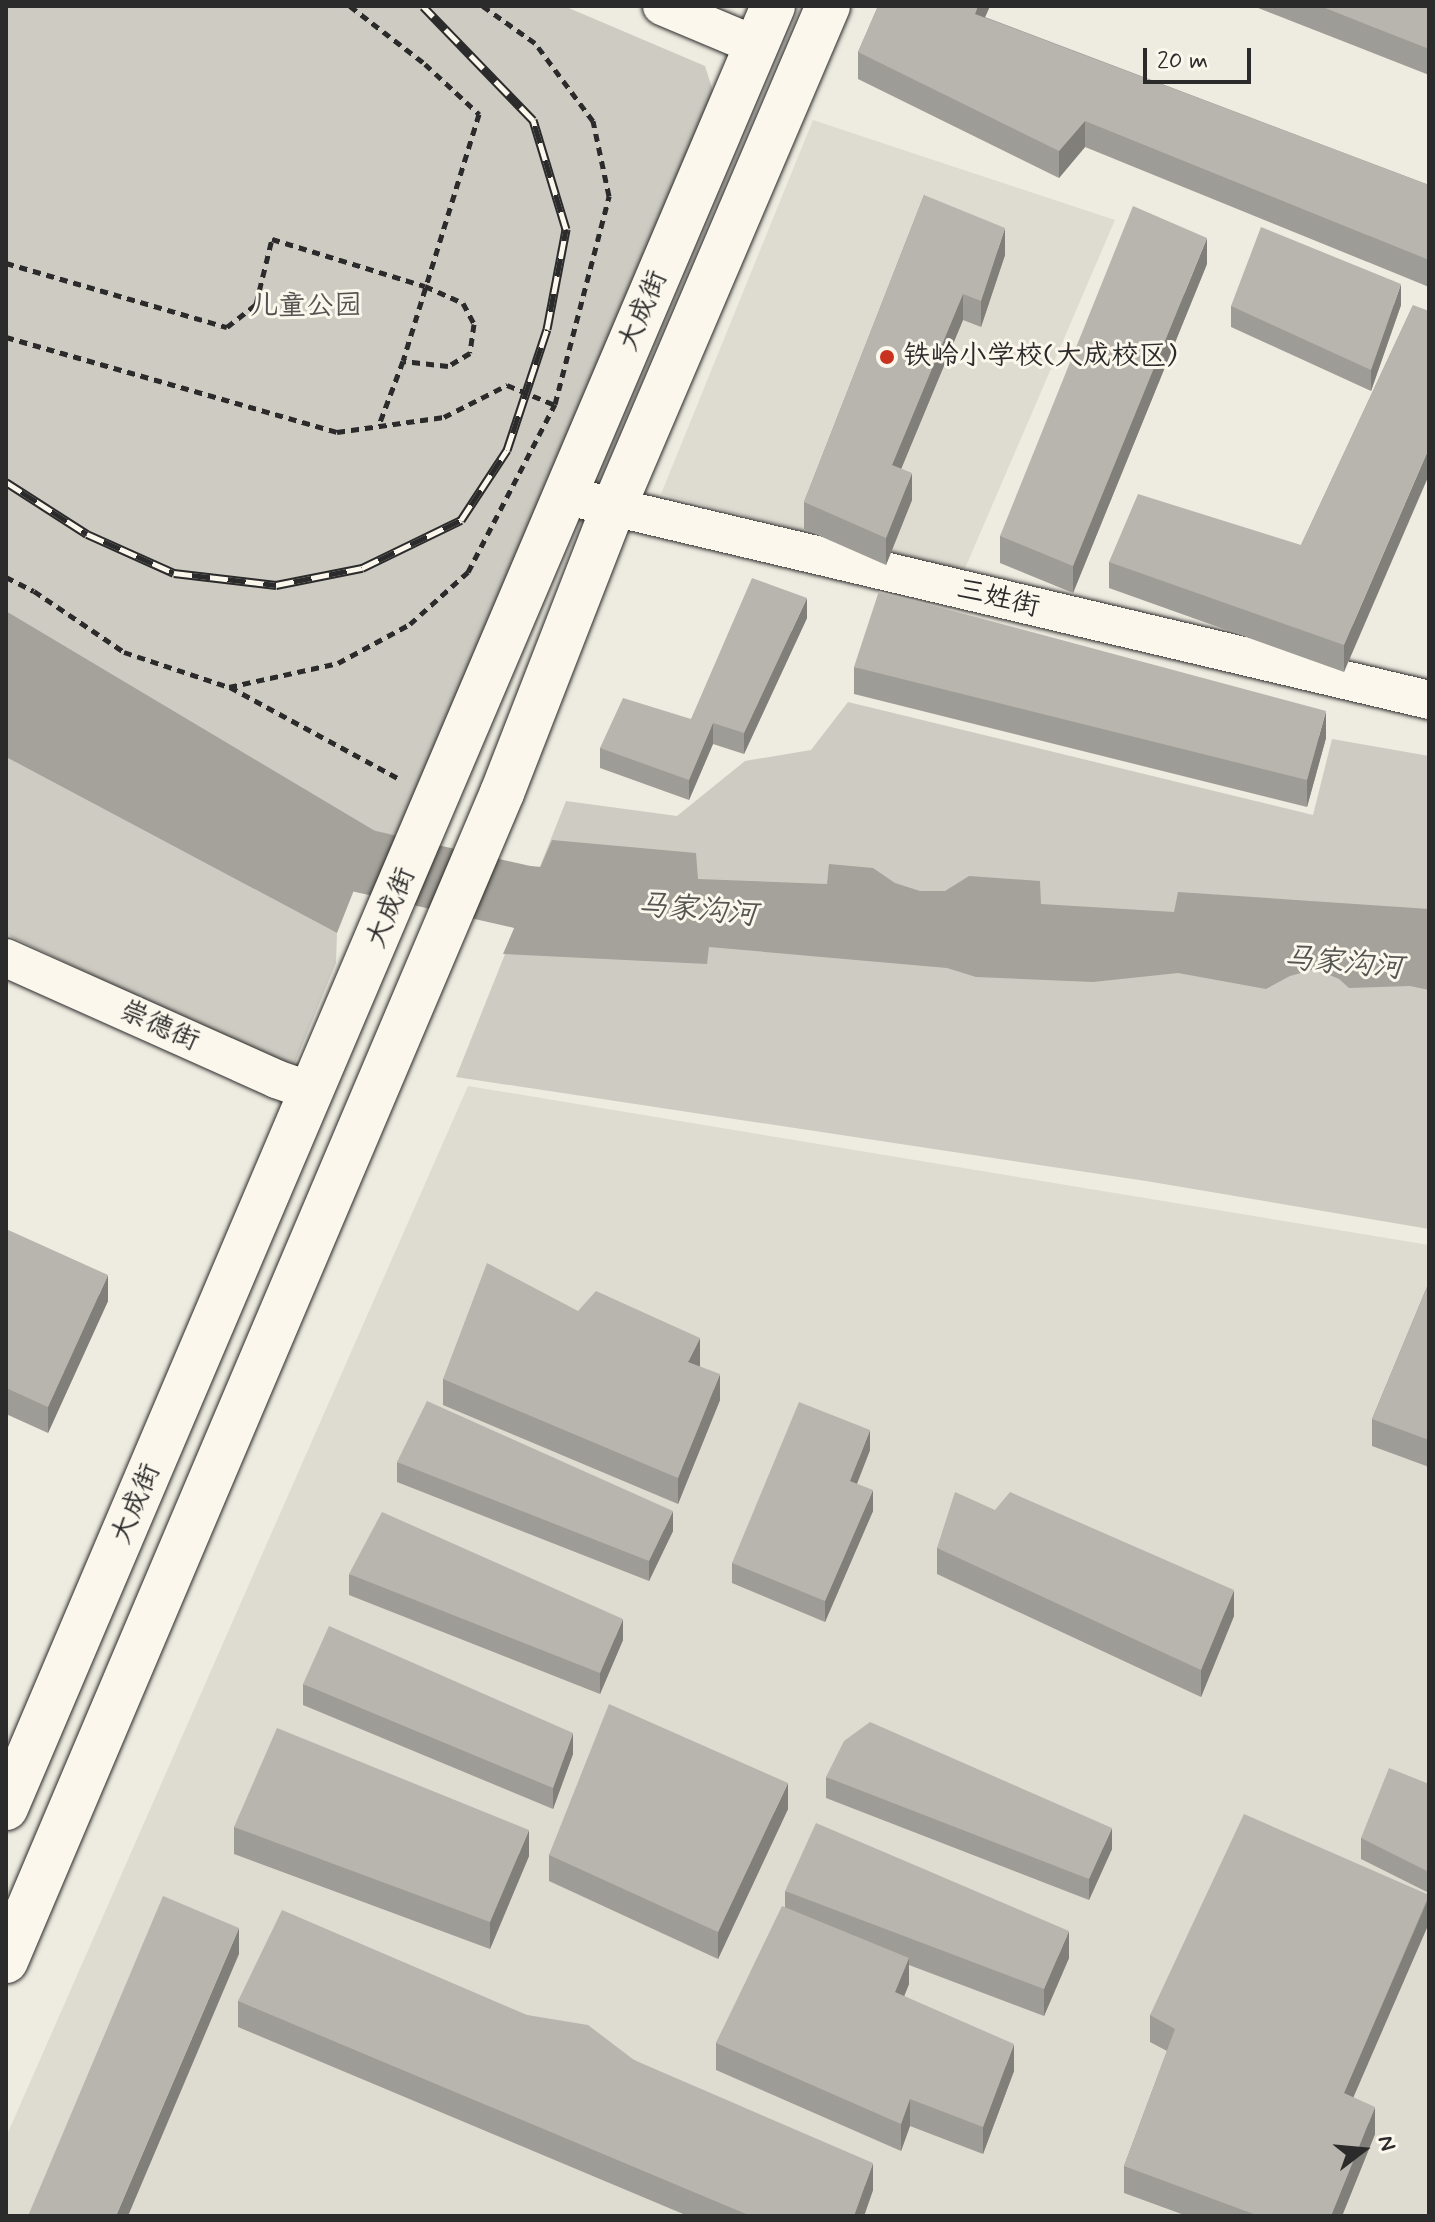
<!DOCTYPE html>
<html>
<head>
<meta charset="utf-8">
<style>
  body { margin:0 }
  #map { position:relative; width:1435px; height:2222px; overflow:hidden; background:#eeebe0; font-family:Mynerve,"LXGW WenKai TC",sans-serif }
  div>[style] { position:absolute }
  .built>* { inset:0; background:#dedbd1 }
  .green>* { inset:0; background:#cecbc2 }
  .water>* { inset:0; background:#a4a29a }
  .river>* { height:64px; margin:-32px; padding:0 32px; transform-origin:32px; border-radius:32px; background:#a4a29a }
  .path>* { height:5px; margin-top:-2.5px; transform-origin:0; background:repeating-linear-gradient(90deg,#2b2b2b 0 8px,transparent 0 14px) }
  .roads { filter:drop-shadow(0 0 2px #2b2b2b) drop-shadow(0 0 2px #2b2b2b) }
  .minor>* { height:38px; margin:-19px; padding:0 19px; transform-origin:19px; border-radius:19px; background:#fbf7ec }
  .major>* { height:44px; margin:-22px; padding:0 22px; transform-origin:22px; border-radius:22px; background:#fbf7ec }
  .rail>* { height:9px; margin-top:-4.5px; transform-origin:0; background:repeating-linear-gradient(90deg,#fbf7ec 0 18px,#2b2b2b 0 36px); box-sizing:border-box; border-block:2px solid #2b2b2b }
  .wall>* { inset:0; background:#9e9c96 }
  .shaded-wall>* { inset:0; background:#817f7a }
  .building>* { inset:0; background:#b8b5ae }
  .dots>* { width:22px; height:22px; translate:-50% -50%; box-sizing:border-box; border:4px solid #fbf7ec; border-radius:50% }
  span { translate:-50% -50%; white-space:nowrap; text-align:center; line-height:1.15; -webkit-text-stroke:6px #fbf7ec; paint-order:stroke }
  .park-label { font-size:28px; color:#545351 }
  .street-label { font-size:28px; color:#2b2b2b }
  .poi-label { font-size:28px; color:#2b2b2b }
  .left { translate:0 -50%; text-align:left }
  .water-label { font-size:30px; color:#555552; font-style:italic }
  .frame { position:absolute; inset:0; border:8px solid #2b2b2b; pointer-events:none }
  .north { position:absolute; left:1323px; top:2110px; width:80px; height:80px; -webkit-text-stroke:6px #fbf7ec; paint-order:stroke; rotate:74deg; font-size:22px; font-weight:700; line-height:32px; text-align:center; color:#2b2b2b }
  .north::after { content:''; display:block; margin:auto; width:28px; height:36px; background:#2b2b2b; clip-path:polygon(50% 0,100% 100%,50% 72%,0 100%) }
  .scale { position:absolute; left:1143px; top:48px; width:108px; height:36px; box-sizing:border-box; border:4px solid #2b2b2b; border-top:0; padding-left:10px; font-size:24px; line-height:28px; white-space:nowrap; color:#2b2b2b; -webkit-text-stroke:6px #fbf7ec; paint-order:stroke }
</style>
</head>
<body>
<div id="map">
  <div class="built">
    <i style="clip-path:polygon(813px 120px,1115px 220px,963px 573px,661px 494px)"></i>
    <i style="clip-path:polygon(468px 1086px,1429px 1245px,1429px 2216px,6px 2216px,6px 2137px)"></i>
  </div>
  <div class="green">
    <i style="clip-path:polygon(6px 6px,564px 6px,705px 66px,719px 110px,404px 837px,377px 832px,6px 611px)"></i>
    <i style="clip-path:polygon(848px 702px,1313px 815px,1332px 739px,1429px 756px,1429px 1229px,1146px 1181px,456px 1077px,566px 801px,677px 816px,745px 761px,811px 750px)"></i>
    <i style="clip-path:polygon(6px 757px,337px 933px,336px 963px,292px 1070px,6px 934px)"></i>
  </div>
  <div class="water">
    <i style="clip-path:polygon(6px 611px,377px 832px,337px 933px,6px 757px)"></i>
    <i style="clip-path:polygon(552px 840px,696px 853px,698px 879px,827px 884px,829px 864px,873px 868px,895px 883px,920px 891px,945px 891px,969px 876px,1040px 881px,1041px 904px,1174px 912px,1178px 892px,1429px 909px,1429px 990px,1410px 986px,1349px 988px,1339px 979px,1315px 969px,1290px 976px,1266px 989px,1178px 973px,1093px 982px,976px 977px,947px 968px,709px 947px,707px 964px,503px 954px)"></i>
  </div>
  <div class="river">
    <i style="left:280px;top:842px;width:253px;rotate:12.8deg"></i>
    <i style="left:527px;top:898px;width:86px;rotate:4.7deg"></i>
  </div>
  <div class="path">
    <i style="left:350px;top:6px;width:95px;rotate:37.7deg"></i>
    <i style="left:425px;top:64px;width:74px;rotate:42.8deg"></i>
    <i style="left:479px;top:114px;width:258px;rotate:107.1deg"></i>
    <i style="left:6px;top:263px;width:230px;rotate:16.2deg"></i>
    <i style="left:227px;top:327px;width:37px;rotate:-38deg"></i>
    <i style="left:256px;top:304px;width:67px;rotate:-76.2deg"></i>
    <i style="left:272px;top:239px;width:160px;rotate:17.1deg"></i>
    <i style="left:425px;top:286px;width:42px;rotate:24.1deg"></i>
    <i style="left:463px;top:303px;width:24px;rotate:62deg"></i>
    <i style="left:474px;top:324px;width:29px;rotate:98deg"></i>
    <i style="left:470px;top:353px;width:26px;rotate:149deg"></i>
    <i style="left:448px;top:366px;width:45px;rotate:-173.7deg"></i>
    <i style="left:403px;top:361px;width:68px;rotate:110.6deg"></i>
    <i style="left:6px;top:337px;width:344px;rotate:16deg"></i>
    <i style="left:337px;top:432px;width:108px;rotate:-8deg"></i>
    <i style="left:444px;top:417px;width:71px;rotate:-26.9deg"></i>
    <i style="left:507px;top:385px;width:52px;rotate:22.6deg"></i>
    <i style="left:6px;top:577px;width:31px;rotate:27deg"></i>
    <i style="left:34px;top:591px;width:109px;rotate:34.1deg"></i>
    <i style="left:124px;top:652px;width:111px;rotate:18.4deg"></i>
    <i style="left:229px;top:687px;width:112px;rotate:-12.4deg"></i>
    <i style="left:338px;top:663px;width:82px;rotate:-28.4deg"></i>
    <i style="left:410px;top:624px;width:78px;rotate:-41.9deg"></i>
    <i style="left:468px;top:572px;width:189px;rotate:-62.6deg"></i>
    <i style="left:555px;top:404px;width:215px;rotate:-75.4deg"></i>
    <i style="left:609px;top:196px;width:77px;rotate:-102deg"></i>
    <i style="left:593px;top:121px;width:97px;rotate:-126.6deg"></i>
    <i style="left:535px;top:43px;width:64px;rotate:-144.6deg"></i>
    <i style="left:230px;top:687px;width:195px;rotate:28.5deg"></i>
  </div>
  <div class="roads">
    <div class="minor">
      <i style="left:662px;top:6px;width:101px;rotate:22.8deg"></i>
      <i style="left:567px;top:496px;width:886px;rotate:13.31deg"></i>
      <i style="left:6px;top:958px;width:296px;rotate:24.1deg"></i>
      <i style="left:276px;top:1079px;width:39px;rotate:19deg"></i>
    </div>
    <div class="major">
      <i style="left:6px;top:1808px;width:1958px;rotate:-66.94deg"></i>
      <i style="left:6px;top:1961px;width:1269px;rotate:-66.99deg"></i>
      <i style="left:502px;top:793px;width:305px;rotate:-68.7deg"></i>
      <i style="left:613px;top:509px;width:547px;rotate:-66.86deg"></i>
    </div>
  </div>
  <div class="rail">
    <i style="left:6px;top:482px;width:96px;rotate:32.7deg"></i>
    <i style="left:87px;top:534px;width:95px;rotate:24.1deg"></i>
    <i style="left:174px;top:573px;width:103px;rotate:6.7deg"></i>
    <i style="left:276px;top:585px;width:88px;rotate:-11.2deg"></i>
    <i style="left:362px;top:568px;width:110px;rotate:-25.9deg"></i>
    <i style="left:461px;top:520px;width:84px;rotate:-56.7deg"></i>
    <i style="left:507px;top:450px;width:127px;rotate:-71.7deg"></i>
    <i style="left:547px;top:329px;width:102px;rotate:-79.2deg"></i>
    <i style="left:566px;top:229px;width:114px;rotate:-106.8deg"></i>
    <i style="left:533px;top:120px;width:158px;rotate:-134deg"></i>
  </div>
  <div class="wall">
    <i style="clip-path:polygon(878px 6px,990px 6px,985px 17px,1429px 185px,1429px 287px,1085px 147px,1059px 178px,858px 79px,858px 52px)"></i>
    <i style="clip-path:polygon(1253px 6px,1429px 6px,1429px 75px)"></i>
    <i style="clip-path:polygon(924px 195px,1005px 255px,981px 327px,963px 320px,901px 469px,912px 500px,886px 565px,804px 529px,804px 502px)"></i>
    <i style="clip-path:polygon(1207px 264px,1073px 593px,1000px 563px,1000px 536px)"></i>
    <i style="clip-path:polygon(1401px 305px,1371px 391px,1231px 327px,1231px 306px)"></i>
    <i style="clip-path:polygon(1413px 305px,1344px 672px,1109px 588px,1109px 562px,1301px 545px)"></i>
    <i style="clip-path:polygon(807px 618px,744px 754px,713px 744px,689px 800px,600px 768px,600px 748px,691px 719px)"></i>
    <i style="clip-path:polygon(854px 667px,1326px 738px,1307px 807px,854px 694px)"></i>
    <i style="clip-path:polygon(6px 1229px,108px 1301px,48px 1433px,6px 1414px)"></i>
    <i style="clip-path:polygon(1429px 1282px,1429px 1467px,1372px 1446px,1372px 1419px)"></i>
    <i style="clip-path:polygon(578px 1311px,700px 1365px,700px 1366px,720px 1400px,678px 1504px,443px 1405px,443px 1379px)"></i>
    <i style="clip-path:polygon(870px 1450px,857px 1484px,873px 1511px,825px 1622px,732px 1583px,732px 1563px)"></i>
    <i style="clip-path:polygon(397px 1462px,673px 1531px,649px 1581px,397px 1482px)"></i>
    <i style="clip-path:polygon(995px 1510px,1234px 1616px,1201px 1697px,937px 1574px,937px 1548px)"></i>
    <i style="clip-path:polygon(349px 1574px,623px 1640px,600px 1694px,349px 1595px)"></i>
    <i style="clip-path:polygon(303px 1684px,573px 1754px,553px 1809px,303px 1705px)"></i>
    <i style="clip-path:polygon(826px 1777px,1112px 1849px,1089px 1900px,826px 1798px)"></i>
    <i style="clip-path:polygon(1429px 1784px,1429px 1893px,1361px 1859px,1361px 1838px)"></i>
    <i style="clip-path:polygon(788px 1809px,718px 1959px,549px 1881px,549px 1855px)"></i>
    <i style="clip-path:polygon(234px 1827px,529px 1856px,490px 1949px,234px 1854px)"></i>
    <i style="clip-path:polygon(785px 1891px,1069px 1958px,1044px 2016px,909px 1965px,909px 1984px,904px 1996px,1014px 2071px,983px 2154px,910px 2126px,901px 2151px,716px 2070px,716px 2043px,785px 1907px)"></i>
    <i style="clip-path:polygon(1429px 1895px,1429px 1923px,1353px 2097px,1375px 2134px,1342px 2216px,1187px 2216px,1124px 2193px,1124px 2166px,1167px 2051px,1150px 2042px,1150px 2015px)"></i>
    <i style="clip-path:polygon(238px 2001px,527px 2015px,634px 2060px,873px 2190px,864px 2216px,688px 2216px,238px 2027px)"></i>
  </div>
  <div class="shaded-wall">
    <i style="clip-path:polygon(978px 6px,990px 6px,975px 40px,975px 14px)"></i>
    <i style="clip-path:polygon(1085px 121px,1085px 147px,1059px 178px,1059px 151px)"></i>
    <i style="clip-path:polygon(1005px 228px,1005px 255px,981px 327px,981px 301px)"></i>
    <i style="clip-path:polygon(1207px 238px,1207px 264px,1073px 593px,1073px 566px)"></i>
    <i style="clip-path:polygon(1401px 284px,1401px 305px,1371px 391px,1371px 370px)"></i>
    <i style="clip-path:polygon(963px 294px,963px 320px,892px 491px,892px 465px)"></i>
    <i style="clip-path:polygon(1429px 448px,1429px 475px,1344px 672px,1344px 645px)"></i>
    <i style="clip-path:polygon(912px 473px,912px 500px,886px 565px,886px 538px)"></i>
    <i style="clip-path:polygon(807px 598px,807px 618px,744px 754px,744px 733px)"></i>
    <i style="clip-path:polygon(1326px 711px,1326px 738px,1307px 807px,1307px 780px)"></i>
    <i style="clip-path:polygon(713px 723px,713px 744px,689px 800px,689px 780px)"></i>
    <i style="clip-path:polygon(108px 1275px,108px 1301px,48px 1433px,48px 1407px)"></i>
    <i style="clip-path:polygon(700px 1338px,700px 1365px,688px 1388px,688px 1362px)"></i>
    <i style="clip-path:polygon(720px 1374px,720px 1400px,678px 1504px,678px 1478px)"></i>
    <i style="clip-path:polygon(870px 1430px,870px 1450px,850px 1501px,850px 1481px)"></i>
    <i style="clip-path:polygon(873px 1490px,873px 1511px,825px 1622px,825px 1601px)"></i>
    <i style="clip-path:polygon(673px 1511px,673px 1531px,649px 1581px,649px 1561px)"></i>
    <i style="clip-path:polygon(1234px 1590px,1234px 1616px,1201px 1697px,1201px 1670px)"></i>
    <i style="clip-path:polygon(623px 1619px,623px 1640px,600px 1694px,600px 1673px)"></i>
    <i style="clip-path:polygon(573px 1733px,573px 1754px,553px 1809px,553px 1788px)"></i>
    <i style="clip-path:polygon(788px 1783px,788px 1809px,718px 1959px,718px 1932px)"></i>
    <i style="clip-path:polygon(1112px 1828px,1112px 1849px,1089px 1900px,1089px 1879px)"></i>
    <i style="clip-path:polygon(529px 1830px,529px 1856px,490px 1949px,490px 1922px)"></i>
    <i style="clip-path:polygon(1429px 1897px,1429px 1923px,1344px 2119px,1344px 2093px)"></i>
    <i style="clip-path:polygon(239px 1928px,239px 1954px,128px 2216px,116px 2216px)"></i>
    <i style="clip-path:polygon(1069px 1931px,1069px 1958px,1044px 2016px,1044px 1989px)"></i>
    <i style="clip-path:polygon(909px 1958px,909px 1984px,895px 2019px,895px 1992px)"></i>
    <i style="clip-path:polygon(1014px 2044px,1014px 2071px,983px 2154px,983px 2127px)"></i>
    <i style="clip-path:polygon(910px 2099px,910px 2126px,901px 2151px,901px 2124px)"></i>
    <i style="clip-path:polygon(1375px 2107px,1375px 2134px,1342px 2216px,1331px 2216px)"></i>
    <i style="clip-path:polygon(873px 2163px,873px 2190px,864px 2216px,854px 2216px)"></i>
  </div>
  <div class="building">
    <i style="clip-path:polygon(878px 6px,978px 6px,975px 14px,1429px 185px,1429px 260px,1085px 121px,1059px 151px,858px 52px)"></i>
    <i style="clip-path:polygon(1320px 6px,1429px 6px,1429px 49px)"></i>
    <i style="clip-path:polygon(924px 195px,1005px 228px,981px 301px,963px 294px,892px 465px,912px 473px,886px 538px,804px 502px)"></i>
    <i style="clip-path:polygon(1133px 206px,1207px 238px,1073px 566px,1000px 536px)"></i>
    <i style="clip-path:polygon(1261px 227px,1401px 284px,1371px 370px,1231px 306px)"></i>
    <i style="clip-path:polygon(1413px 305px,1429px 311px,1429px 448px,1344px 645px,1109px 562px,1138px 494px,1301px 545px)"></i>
    <i style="clip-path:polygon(752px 578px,807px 598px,744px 733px,713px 723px,689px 780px,600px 748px,623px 698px,691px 719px)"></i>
    <i style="clip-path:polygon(879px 591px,1326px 711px,1307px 780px,854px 667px)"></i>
    <i style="clip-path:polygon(6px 1229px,108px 1275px,48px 1407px,6px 1388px)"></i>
    <i style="clip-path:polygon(487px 1263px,578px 1311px,596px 1291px,700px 1338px,688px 1362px,720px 1374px,678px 1478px,443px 1379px)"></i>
    <i style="clip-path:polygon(1429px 1282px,1429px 1440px,1372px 1419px)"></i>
    <i style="clip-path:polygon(427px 1401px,673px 1511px,649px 1561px,397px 1462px)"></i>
    <i style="clip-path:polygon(799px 1402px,870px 1430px,850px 1481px,873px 1490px,825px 1601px,732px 1563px)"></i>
    <i style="clip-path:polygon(955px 1492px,995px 1510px,1010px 1492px,1234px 1590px,1201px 1670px,937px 1548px)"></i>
    <i style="clip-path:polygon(382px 1512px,623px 1619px,600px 1673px,349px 1574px)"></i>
    <i style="clip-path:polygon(329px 1626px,573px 1733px,553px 1788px,303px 1684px)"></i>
    <i style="clip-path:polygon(609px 1704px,788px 1783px,718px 1932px,549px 1855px)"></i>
    <i style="clip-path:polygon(870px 1722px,1112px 1828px,1089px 1879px,826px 1777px,844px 1741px)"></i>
    <i style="clip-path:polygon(277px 1728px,529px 1830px,490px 1922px,234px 1827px)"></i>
    <i style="clip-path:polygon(1389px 1768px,1429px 1784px,1429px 1872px,1361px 1838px)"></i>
    <i style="clip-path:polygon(1244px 1814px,1429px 1895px,1344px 2093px,1375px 2107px,1331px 2216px,1259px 2216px,1124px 2166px,1175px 2029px,1150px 2015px)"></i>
    <i style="clip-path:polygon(816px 1823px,1069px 1931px,1044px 1989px,785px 1891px)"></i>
    <i style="clip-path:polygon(163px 1896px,239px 1928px,116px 2216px,28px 2216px)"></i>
    <i style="clip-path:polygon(782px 1906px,909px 1958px,895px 1992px,1014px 2044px,983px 2127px,910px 2099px,901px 2124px,716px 2043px)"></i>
    <i style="clip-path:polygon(282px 1910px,527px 2015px,588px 2025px,634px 2060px,873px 2163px,854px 2216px,751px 2216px,238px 2001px)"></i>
  </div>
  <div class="dots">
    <i style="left:887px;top:357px;background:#c8321e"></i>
  </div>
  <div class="park-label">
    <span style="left:306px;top:307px">儿童公园</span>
  </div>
  <div class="street-label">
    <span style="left:644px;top:311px;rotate:-67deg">大成街</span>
    <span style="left:998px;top:599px;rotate:13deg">三姓街</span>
    <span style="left:392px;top:908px;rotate:-67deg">大成街</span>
    <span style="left:159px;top:1027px;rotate:24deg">崇德街</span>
    <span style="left:137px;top:1504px;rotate:-67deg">大成街</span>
  </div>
  <div class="poi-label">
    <span class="left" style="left:903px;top:357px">铁岭小学校(大成校区)</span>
  </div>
  <div class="water-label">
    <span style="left:697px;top:911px;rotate:5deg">马家沟河</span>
    <span style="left:1343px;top:964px;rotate:5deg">马家沟河</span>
  </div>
  <div class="frame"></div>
  <div class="north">N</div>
  <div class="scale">20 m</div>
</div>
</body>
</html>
